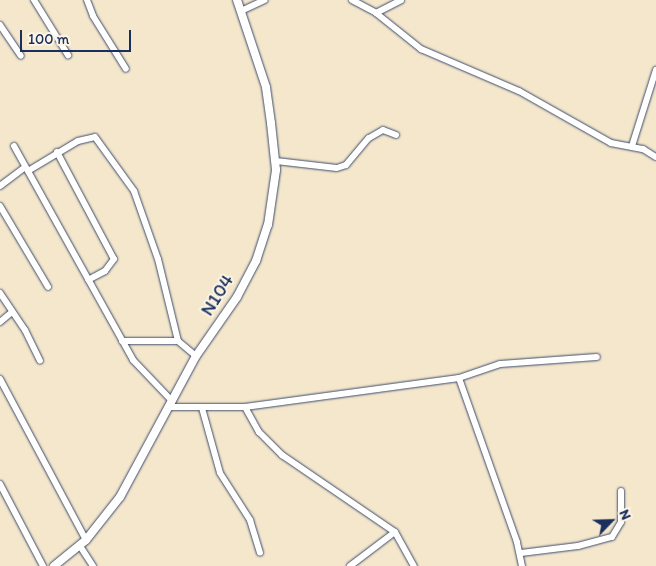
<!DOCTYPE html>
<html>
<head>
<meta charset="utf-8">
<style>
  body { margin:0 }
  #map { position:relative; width:656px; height:566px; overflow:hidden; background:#f4e7cb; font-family:Itim,sans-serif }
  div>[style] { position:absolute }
  .roads { filter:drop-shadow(0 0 1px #3c4b6e) drop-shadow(0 0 1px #3c4b6e) }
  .minor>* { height:6px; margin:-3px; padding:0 3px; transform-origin:3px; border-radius:3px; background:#fff }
  .tertiary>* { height:8px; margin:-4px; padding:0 4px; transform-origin:4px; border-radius:4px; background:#fff }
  span { translate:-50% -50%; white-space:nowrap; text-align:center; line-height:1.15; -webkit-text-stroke:4px #fcf5e5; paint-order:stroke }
  .street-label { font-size:19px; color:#1b2f5e }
  .north { position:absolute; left:586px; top:496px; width:50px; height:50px; -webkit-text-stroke:4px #fcf5e5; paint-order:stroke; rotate:66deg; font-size:14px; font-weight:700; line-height:20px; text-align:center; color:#1b2f5e }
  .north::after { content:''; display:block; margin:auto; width:18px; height:22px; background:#1b2f5e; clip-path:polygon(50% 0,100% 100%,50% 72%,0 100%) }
  .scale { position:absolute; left:20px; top:30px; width:111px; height:22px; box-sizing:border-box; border:2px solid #1b2f5e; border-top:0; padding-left:6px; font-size:15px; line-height:18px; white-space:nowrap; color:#1b2f5e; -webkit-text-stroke:4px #fcf5e5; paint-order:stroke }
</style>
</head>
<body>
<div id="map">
  <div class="roads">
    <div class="minor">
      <i style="left:34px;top:0;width:65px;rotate:58.3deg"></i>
      <i style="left:87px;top:0;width:17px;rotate:69deg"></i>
      <i style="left:93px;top:16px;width:62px;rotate:58.1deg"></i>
      <i style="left:352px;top:0;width:27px;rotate:28deg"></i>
      <i style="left:376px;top:13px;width:58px;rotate:38.7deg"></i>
      <i style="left:421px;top:49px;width:107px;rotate:23.2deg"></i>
      <i style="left:519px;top:91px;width:106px;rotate:29.5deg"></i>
      <i style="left:611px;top:143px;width:33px;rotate:11deg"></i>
      <i style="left:643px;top:149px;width:15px;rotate:32deg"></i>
      <i style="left:241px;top:11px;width:26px;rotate:-25deg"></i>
      <i style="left:376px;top:13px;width:28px;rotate:-27deg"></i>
      <i style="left:0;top:25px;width:37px;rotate:56deg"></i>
      <i style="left:14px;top:146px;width:245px;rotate:60.9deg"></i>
      <i style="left:133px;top:360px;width:57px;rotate:46.4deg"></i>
      <i style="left:632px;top:146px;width:80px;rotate:-72.5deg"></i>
      <i style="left:57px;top:152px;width:121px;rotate:62deg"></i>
      <i style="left:114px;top:259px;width:15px;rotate:127deg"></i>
      <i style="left:105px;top:271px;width:19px;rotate:152deg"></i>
      <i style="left:276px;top:161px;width:61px;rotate:6.5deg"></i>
      <i style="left:337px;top:168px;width:9px;rotate:-18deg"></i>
      <i style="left:346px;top:165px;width:35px;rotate:-50deg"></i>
      <i style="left:369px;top:138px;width:16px;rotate:-30deg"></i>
      <i style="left:383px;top:130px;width:14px;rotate:21deg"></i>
      <i style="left:28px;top:171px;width:58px;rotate:-31deg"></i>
      <i style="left:78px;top:141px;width:17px;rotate:-13deg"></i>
      <i style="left:95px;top:137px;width:67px;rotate:54.2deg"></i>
      <i style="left:134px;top:191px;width:72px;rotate:70.6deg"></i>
      <i style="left:158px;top:259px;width:84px;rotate:76.3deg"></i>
      <i style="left:178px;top:341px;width:23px;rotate:40deg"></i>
      <i style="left:0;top:186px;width:31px;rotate:-37deg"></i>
      <i style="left:0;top:206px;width:94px;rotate:59.3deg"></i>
      <i style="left:0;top:293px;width:45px;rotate:56deg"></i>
      <i style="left:25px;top:330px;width:34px;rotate:64deg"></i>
      <i style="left:0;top:322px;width:16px;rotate:-40deg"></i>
      <i style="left:122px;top:341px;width:56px"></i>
      <i style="left:0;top:379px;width:183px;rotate:61.9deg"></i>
      <i style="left:168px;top:407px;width:77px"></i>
      <i style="left:245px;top:407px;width:216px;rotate:-7.7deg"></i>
      <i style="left:245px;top:407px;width:29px;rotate:61deg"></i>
      <i style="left:259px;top:432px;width:33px;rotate:45deg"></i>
      <i style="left:282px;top:455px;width:137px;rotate:34.3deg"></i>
      <i style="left:395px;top:532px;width:39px;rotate:61deg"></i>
      <i style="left:202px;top:408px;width:67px;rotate:74.5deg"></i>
      <i style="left:220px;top:473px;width:56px;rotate:57.4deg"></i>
      <i style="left:250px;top:520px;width:34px;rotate:73deg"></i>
      <i style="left:0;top:484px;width:93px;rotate:62.3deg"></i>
      <i style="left:80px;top:546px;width:24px;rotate:57deg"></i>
      <i style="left:521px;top:553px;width:57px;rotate:-7deg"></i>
      <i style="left:578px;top:546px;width:35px;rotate:-15deg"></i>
      <i style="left:612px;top:537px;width:17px;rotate:-59deg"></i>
      <i style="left:621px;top:522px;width:31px;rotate:-90deg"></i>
      <i style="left:350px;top:566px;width:56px;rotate:-37.1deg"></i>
      <i style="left:522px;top:566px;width:25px;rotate:-102deg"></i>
      <i style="left:517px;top:542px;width:174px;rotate:-109.5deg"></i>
      <i style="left:459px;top:378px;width:43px;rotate:-18.9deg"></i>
      <i style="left:500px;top:364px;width:97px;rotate:-4.1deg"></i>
    </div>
    <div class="tertiary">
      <i style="left:54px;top:566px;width:41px;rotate:-39.1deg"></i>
      <i style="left:86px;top:540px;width:55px;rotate:-51.7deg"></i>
      <i style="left:120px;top:497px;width:160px;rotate:-61.7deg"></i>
      <i style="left:196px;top:356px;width:72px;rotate:-55.2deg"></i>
      <i style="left:237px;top:297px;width:41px;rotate:-62.2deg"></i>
      <i style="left:256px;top:261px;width:38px;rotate:-72deg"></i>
      <i style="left:268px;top:225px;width:56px;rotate:-81.7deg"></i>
      <i style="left:276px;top:170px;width:47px;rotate:-96.1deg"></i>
      <i style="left:271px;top:123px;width:36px;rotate:-98deg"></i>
      <i style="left:266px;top:87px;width:92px;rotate:-108.4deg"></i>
    </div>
  </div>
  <div class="street-label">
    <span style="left:217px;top:295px;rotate:-58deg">N104</span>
  </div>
  <div class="north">N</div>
  <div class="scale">100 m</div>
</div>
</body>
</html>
